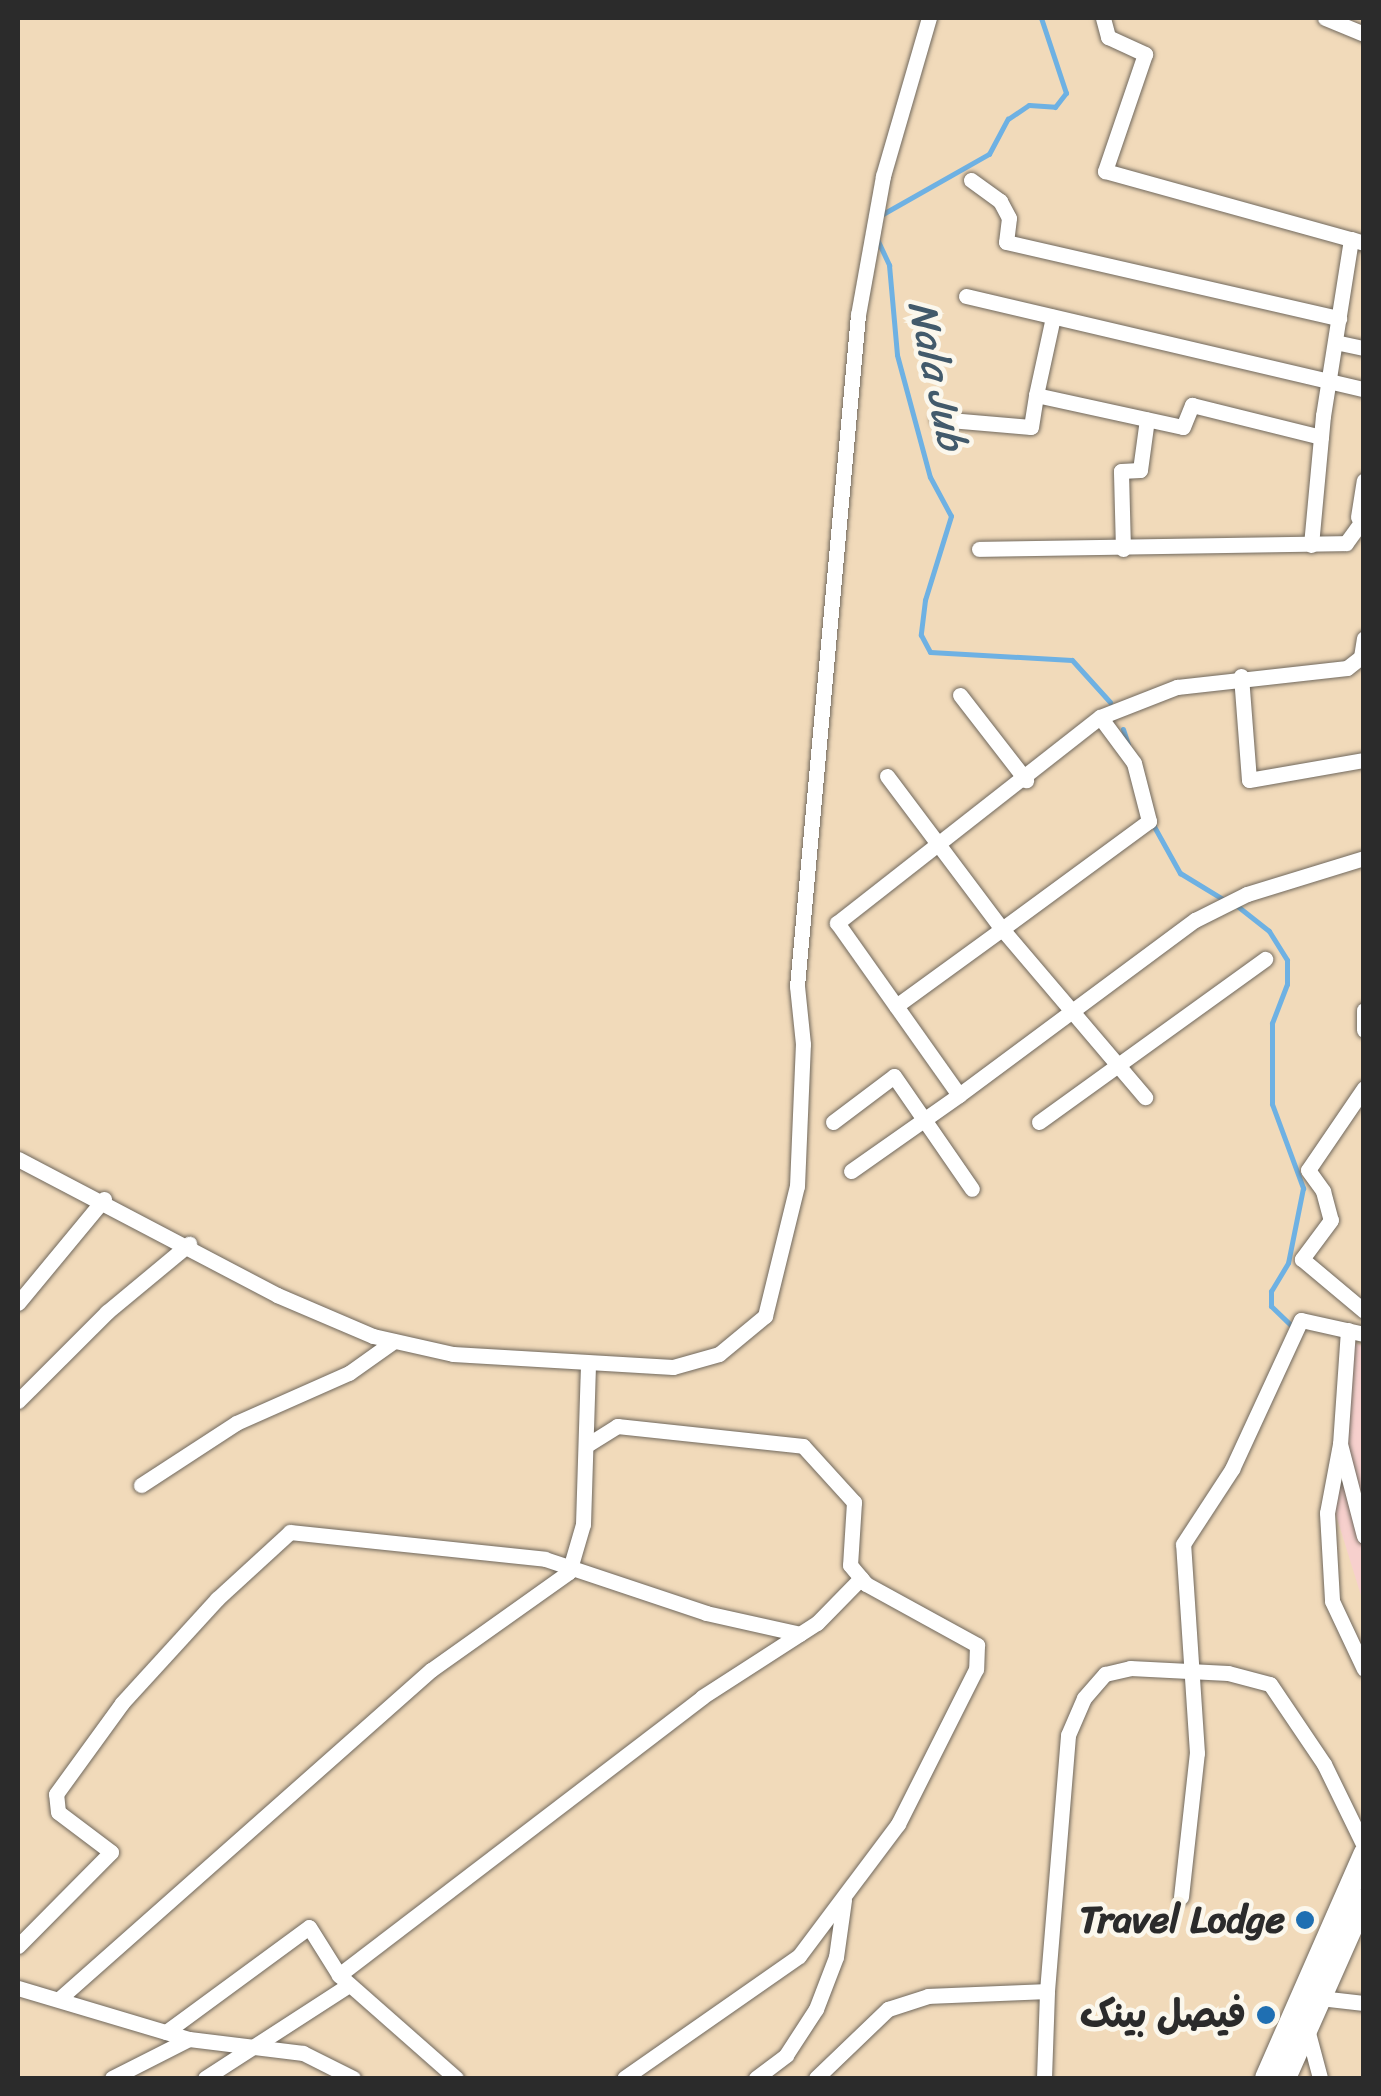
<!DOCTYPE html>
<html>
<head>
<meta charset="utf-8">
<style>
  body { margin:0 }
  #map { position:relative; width:1381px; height:2096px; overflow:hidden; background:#f1daba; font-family:Sriracha,"Playpen Sans Arabic",sans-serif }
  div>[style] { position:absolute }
  .built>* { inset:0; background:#f7d0cd }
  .stream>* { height:5px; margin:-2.5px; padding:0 2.5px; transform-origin:2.5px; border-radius:2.5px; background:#6eb1e3 }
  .roads { filter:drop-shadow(0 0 2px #70685d) drop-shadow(0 0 2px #70685d) }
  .minor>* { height:15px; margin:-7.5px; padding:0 7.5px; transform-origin:7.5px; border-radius:7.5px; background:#fff }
  .highway>* { height:22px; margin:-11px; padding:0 11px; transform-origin:11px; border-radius:11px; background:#fff }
  .dots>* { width:28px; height:28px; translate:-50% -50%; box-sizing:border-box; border:5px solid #fbf7ec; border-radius:50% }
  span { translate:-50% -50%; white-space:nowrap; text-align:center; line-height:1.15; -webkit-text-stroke:9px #fbf7ec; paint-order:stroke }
  .poi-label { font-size:38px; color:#2b2b2b; font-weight:700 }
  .right { translate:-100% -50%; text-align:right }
  .water-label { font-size:40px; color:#425a6b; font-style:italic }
  .frame { position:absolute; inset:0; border:20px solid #2b2b2b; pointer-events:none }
</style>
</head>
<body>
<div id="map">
  <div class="built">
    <i style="clip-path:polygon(1344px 1339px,1363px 1346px,1363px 1602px,1331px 1499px)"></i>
  </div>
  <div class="stream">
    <i style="left:881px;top:215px;width:124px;rotate:-29.5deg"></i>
    <i style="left:989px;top:154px;width:40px;rotate:-62deg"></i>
    <i style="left:1008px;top:119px;width:25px;rotate:-34deg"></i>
    <i style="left:1029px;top:105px;width:26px;rotate:4deg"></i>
    <i style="left:1055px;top:107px;width:18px;rotate:-52deg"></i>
    <i style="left:1066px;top:93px;width:79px;rotate:-108.4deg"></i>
    <i style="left:877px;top:239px;width:29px;rotate:65deg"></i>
    <i style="left:889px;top:265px;width:90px;rotate:84.9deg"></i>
    <i style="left:897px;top:355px;width:126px;rotate:74.9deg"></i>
    <i style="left:930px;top:477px;width:44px;rotate:61.7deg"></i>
    <i style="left:951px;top:516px;width:88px;rotate:107.2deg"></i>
    <i style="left:925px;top:600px;width:35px;rotate:97deg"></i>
    <i style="left:921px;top:635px;width:19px;rotate:62deg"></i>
    <i style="left:930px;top:652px;width:142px;rotate:3.2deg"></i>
    <i style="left:1072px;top:660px;width:57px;rotate:47.9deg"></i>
    <i style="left:1123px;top:729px;width:16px;rotate:72deg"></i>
    <i style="left:1151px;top:821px;width:60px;rotate:60.9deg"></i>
    <i style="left:1180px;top:873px;width:54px;rotate:31.3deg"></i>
    <i style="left:1236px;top:905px;width:42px;rotate:38.2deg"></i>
    <i style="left:1269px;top:931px;width:34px;rotate:58deg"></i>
    <i style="left:1287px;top:960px;width:24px;rotate:90deg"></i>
    <i style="left:1287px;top:984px;width:42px;rotate:111deg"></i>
    <i style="left:1272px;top:1023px;width:81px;rotate:90deg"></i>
    <i style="left:1272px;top:1104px;width:90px;rotate:69.7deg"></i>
    <i style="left:1303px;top:1188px;width:76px;rotate:101.3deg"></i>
    <i style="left:1288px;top:1263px;width:33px;rotate:121deg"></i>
    <i style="left:1271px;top:1291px;width:15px;rotate:90deg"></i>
    <i style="left:1271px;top:1306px;width:29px;rotate:44deg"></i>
  </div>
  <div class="roads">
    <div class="minor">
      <i style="left:1103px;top:18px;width:20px;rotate:75deg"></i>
      <i style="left:1108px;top:37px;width:41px;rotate:24.7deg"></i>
      <i style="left:1145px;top:54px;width:124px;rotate:108.9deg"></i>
      <i style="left:1105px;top:171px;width:255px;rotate:15.5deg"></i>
      <i style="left:1325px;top:18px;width:42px;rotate:22.3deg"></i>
      <i style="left:971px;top:180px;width:36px;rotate:36deg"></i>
      <i style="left:1000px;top:201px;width:19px;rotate:62deg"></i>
      <i style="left:1009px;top:218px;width:24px;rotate:97deg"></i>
      <i style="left:1006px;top:242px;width:342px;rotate:12.9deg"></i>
      <i style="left:966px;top:296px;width:409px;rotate:13.2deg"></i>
      <i style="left:1335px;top:342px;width:30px;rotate:12deg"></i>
      <i style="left:1036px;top:395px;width:80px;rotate:-77.7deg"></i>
      <i style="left:938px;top:419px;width:93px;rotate:4.9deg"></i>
      <i style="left:1031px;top:427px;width:32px;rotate:-81deg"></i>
      <i style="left:1036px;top:395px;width:150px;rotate:12.3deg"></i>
      <i style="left:1183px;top:427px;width:24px;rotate:-68deg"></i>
      <i style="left:1192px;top:405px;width:133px;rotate:13.9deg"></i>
      <i style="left:1358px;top:517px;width:37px;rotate:-81deg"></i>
      <i style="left:1311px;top:545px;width:130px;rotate:-84.7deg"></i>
      <i style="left:1323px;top:416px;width:179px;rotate:-81deg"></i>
      <i style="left:1351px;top:239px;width:14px;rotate:17deg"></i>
      <i style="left:979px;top:549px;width:367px;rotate:-0.9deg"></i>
      <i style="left:1346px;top:543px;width:31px;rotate:-54deg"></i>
      <i style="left:1123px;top:549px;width:78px;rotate:-91.5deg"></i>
      <i style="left:1121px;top:471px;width:19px;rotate:-3deg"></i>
      <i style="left:1140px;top:470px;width:51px;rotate:-82.2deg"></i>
      <i style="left:1241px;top:676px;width:104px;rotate:85.6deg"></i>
      <i style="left:1249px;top:780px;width:117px;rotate:-9.9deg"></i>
      <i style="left:960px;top:695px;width:108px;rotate:52.2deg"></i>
      <i style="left:1100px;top:717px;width:57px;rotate:53.5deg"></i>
      <i style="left:1134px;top:763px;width:60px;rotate:75.5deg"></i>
      <i style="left:1149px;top:821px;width:182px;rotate:143.7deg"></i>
      <i style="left:1002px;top:929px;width:221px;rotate:49.6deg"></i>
      <i style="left:887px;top:776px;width:191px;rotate:53.1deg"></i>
      <i style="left:1002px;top:929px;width:131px;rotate:144deg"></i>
      <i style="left:1364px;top:1010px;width:20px;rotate:90deg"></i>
      <i style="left:1364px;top:1088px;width:99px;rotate:124.3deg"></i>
      <i style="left:1308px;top:1170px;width:26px;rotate:54deg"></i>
      <i style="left:1323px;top:1191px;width:30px;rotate:75deg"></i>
      <i style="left:1331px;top:1220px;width:49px;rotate:126.6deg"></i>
      <i style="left:1302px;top:1259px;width:81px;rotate:40deg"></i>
      <i style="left:959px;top:1095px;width:294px;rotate:-36.6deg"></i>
      <i style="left:1195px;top:920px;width:58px;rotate:-26.6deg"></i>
      <i style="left:1247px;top:894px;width:122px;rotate:-17.1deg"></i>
      <i style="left:833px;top:1122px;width:76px;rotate:-37deg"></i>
      <i style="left:894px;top:1076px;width:137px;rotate:55.4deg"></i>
      <i style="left:1039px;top:1122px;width:279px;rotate:-35.8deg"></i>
      <i style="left:18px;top:1159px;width:293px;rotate:27.7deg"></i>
      <i style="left:277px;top:1295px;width:104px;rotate:23.1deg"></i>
      <i style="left:373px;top:1336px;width:82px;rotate:12.7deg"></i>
      <i style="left:453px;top:1354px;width:220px;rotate:3.4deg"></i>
      <i style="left:673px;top:1367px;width:48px;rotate:-15.8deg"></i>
      <i style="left:719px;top:1354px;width:60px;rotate:-39.6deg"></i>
      <i style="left:765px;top:1316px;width:134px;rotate:-76.2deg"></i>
      <i style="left:797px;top:1186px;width:142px;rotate:-87.6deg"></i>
      <i style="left:803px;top:1044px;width:58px;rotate:-95.9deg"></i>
      <i style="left:797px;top:986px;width:674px;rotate:-84.81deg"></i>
      <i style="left:858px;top:315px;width:141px;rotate:-79.8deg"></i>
      <i style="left:883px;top:176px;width:165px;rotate:-73.8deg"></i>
      <i style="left:851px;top:1171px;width:132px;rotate:-35.1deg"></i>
      <i style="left:959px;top:1095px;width:211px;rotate:-125.3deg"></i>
      <i style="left:837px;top:923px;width:334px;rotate:-38.1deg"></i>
      <i style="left:1100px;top:717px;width:83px;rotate:-21.3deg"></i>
      <i style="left:1177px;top:687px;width:171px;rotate:-6.4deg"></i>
      <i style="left:1347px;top:668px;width:18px;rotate:-38deg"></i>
      <i style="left:1361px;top:657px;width:19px;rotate:-81deg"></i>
      <i style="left:18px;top:1303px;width:135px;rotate:-50.4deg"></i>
      <i style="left:1348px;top:1330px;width:114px;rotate:94deg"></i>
      <i style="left:1340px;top:1444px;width:95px;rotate:75.4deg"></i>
      <i style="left:18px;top:1401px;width:126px;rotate:-45deg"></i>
      <i style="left:107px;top:1312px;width:107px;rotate:-39.7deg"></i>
      <i style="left:1340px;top:1444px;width:70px;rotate:100.7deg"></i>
      <i style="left:1327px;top:1513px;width:88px;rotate:86.7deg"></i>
      <i style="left:1332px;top:1601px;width:75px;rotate:64.8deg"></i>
      <i style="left:587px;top:1445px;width:36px;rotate:-32deg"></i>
      <i style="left:617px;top:1426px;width:187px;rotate:6.1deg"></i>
      <i style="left:803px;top:1446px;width:76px;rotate:47.7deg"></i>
      <i style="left:854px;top:1502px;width:63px;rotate:93.6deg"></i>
      <i style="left:850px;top:1565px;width:25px;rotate:50deg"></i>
      <i style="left:866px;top:1584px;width:127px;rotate:28.8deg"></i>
      <i style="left:977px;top:1645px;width:24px;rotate:92deg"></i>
      <i style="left:976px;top:1669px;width:174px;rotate:116.7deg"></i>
      <i style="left:898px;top:1824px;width:165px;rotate:126.9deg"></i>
      <i style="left:799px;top:1956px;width:213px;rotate:145.1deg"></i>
      <i style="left:141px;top:1485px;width:113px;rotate:-33.1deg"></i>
      <i style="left:236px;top:1423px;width:124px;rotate:-23.9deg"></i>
      <i style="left:349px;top:1373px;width:55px;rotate:-35.4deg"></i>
      <i style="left:1181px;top:1897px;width:145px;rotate:-83.7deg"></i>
      <i style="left:1197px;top:1753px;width:209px;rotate:-93.8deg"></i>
      <i style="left:1183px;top:1544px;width:90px;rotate:-56.8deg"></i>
      <i style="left:1232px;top:1469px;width:164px;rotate:-65.2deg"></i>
      <i style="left:1301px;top:1320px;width:65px;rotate:12.5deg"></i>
      <i style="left:18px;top:1946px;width:132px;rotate:-45.3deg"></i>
      <i style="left:111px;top:1852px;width:66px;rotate:-143deg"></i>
      <i style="left:58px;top:1812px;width:18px;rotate:-96deg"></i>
      <i style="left:56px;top:1794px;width:112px;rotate:-54deg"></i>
      <i style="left:122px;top:1703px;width:141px;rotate:-47.6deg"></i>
      <i style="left:217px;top:1599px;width:99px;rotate:-42.5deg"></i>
      <i style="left:290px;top:1532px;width:256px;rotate:6deg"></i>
      <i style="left:545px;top:1559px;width:170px;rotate:18.5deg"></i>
      <i style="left:706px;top:1613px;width:96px;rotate:12.6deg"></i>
      <i style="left:339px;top:1975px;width:457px;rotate:-37.4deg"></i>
      <i style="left:702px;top:1697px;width:137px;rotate:-32.8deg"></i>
      <i style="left:817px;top:1623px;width:63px;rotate:-45.6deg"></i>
      <i style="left:18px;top:1988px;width:178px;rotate:16.6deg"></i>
      <i style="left:189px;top:2039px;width:115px;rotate:7deg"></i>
      <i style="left:303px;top:2053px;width:56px;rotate:26.6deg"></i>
      <i style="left:1320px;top:1998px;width:44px;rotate:6.5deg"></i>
      <i style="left:59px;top:1999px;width:497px;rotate:-41.5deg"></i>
      <i style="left:431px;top:1670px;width:169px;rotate:-35.4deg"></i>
      <i style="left:569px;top:1572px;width:50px;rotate:-73.7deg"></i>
      <i style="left:583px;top:1524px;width:161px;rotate:-88.2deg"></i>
      <i style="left:1307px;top:2029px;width:51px;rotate:75.1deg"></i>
      <i style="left:166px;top:2032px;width:177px;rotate:-36.3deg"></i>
      <i style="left:309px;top:1927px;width:57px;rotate:58deg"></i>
      <i style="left:339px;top:1975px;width:156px;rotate:41.4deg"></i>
      <i style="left:112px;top:2078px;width:86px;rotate:-26.9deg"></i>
      <i style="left:205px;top:2078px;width:171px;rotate:-32.9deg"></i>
      <i style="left:756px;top:2078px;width:38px;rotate:-37deg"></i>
      <i style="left:786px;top:2055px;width:55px;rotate:-56.9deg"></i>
      <i style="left:816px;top:2009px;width:56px;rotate:-69deg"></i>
      <i style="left:836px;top:1957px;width:58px;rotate:-82deg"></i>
      <i style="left:816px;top:2078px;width:100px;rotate:-43.8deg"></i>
      <i style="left:888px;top:2009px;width:42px;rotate:-18deg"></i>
      <i style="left:928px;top:1996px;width:119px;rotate:-2.4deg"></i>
      <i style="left:1047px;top:1991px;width:257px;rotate:-85.3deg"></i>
      <i style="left:1068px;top:1735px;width:40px;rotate:-66.6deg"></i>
      <i style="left:1084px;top:1698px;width:32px;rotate:-49deg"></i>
      <i style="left:1105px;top:1674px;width:26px;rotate:-13deg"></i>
      <i style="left:1130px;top:1668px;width:98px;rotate:2.9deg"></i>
      <i style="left:1228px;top:1673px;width:43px;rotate:14.7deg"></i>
      <i style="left:1270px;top:1684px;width:97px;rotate:56deg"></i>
      <i style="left:1324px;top:1764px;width:91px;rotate:64deg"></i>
      <i style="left:1044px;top:2078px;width:87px;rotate:-88deg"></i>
    </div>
    <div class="highway">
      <i style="left:1266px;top:2078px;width:244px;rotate:-66.3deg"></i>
      <i style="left:1285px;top:2078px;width:195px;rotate:-66.1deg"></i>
    </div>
  </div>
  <div class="dots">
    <i style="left:1305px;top:1920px;background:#1f6fb2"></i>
    <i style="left:1266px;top:2015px;background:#1f6fb2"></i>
  </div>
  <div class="poi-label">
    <span class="right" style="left:1285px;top:1920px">Travel Lodge</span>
    <span class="right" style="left:1246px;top:2015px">فیصل بینک</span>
  </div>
  <div class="water-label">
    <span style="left:937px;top:375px;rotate:78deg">Nala Jub</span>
  </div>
  <div class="frame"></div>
</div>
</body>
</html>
